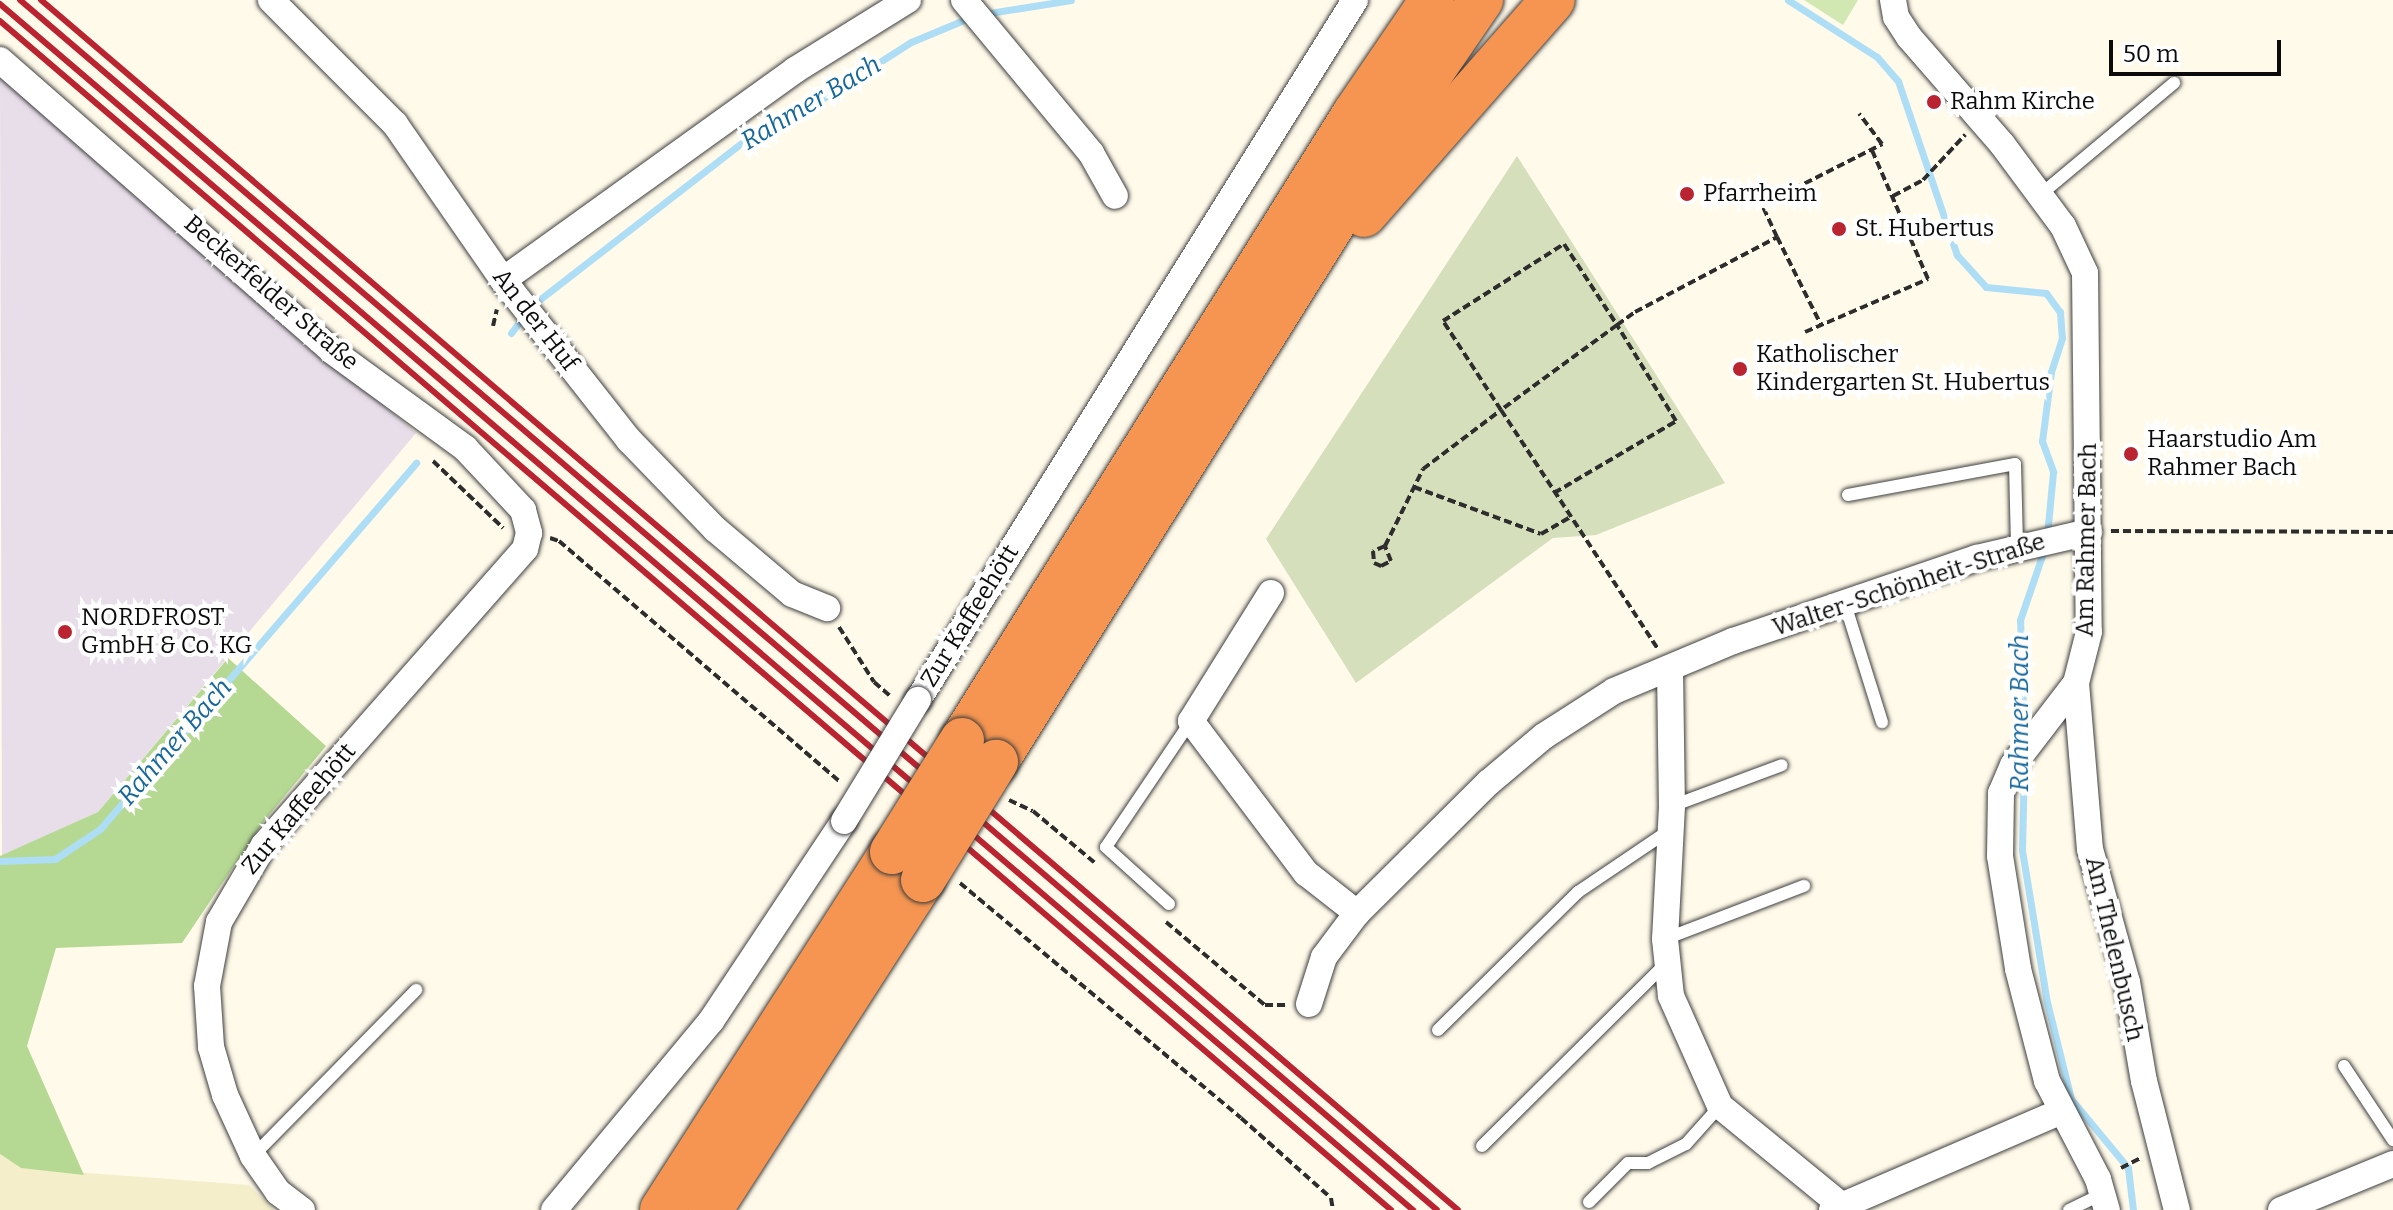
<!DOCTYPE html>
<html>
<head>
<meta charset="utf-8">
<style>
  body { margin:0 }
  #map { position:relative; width:2393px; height:1210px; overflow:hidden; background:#fffae9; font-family:Bitter,serif }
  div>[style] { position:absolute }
  .industrial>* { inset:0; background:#e8deea }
  .farmland>* { inset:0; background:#f4efca }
  .green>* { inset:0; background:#d1e8b3 }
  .forest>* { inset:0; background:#b5d993 }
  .cemetery>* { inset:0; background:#d5dfbc }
  .stream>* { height:7px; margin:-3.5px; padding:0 3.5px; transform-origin:3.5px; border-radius:3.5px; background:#aedef6 }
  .path>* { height:4px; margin-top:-2px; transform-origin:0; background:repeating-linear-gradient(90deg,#2d2d2d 0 8px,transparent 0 12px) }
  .roads { filter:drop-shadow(0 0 2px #3e3e3e) drop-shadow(0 0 2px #3e3e3e) }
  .service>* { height:12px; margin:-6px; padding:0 6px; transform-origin:6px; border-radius:6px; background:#fff }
  .minor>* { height:26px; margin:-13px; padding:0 13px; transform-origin:13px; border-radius:13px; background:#fff }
  .motorway>* { height:44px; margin:-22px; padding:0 22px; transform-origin:22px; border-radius:22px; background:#f59551 }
  .rail>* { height:6px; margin:-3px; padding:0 3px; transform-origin:3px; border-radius:3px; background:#ba2431 }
  .bridges { filter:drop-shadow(0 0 2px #3e3e3e) drop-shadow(0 0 2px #3e3e3e) }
  .minor-bridge>* { height:26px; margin:-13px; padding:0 13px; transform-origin:13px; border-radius:13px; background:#fff }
  .motorway-bridge>* { height:44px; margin:-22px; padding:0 22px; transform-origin:22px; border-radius:22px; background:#f59551 }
  .dots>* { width:22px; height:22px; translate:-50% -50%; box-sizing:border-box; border:4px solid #fff; border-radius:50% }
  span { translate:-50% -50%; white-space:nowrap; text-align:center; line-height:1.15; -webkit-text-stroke:8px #fff; paint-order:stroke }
  .poi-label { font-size:24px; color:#0b0b0b }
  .left { translate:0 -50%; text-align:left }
  .street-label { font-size:24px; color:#0b0b0b }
  .water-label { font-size:26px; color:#15679b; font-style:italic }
  .scale { position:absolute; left:2109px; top:40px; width:172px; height:36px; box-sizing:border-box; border:4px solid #0b0b0b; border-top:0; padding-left:10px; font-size:24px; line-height:28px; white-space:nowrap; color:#0b0b0b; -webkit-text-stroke:6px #fff; paint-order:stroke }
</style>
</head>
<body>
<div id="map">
  <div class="industrial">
    <i style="clip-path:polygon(0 74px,416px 433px,98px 812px,2px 857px)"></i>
  </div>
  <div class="farmland">
    <i style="clip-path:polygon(0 1154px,21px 1168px,249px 1185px,274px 1210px,0 1210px)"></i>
  </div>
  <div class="green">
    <i style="clip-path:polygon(1804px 0,1858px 0,1843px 25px)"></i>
  </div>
  <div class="forest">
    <i style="clip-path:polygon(228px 658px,326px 746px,264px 821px,182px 943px,56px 948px,27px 1046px,84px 1175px,21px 1168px,0 1154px,0 856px,98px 812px)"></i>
  </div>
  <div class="cemetery">
    <i style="clip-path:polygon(1517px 156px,1725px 483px,1596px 535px,1553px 538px,1356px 683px,1266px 539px)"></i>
  </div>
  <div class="stream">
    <i style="left:1788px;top:0;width:106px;rotate:32.6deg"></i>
    <i style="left:1877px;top:57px;width:32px;rotate:49deg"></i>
    <i style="left:1898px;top:81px;width:184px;rotate:71.3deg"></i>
    <i style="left:1957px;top:255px;width:43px;rotate:47.8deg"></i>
    <i style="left:1986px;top:287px;width:60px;rotate:5.7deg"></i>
    <i style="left:2046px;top:293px;width:24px;rotate:54deg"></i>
    <i style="left:2060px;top:312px;width:26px;rotate:86deg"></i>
    <i style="left:2062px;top:338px;width:36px;rotate:108deg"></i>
    <i style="left:2051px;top:372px;width:70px;rotate:97.4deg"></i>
    <i style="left:2042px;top:441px;width:33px;rotate:70deg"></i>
    <i style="left:2053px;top:472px;width:63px;rotate:95.4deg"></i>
    <i style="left:983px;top:14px;width:89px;rotate:-9deg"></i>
    <i style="left:530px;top:307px;width:294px;rotate:-37.8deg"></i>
    <i style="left:762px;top:127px;width:57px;rotate:-23.9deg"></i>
    <i style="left:814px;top:104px;width:115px;rotate:-32.6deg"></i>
    <i style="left:911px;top:42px;width:65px;rotate:-22.6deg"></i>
    <i style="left:511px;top:333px;width:20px;rotate:-53deg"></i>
    <i style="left:2024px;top:738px;width:118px;rotate:-91.9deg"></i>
    <i style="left:2020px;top:620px;width:77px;rotate:-71.1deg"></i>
    <i style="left:2024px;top:763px;width:87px;rotate:91.3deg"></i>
    <i style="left:2022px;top:850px;width:154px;rotate:80.7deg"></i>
    <i style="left:2047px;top:1002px;width:100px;rotate:76.1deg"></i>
    <i style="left:2071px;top:1099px;width:89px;rotate:50.4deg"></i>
    <i style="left:2128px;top:1168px;width:42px;rotate:83.2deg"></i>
    <i style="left:0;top:861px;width:55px;rotate:-2.1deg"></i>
    <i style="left:55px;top:859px;width:54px;rotate:-33.7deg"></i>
    <i style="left:100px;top:829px;width:484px;rotate:-49.2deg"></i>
  </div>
  <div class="path">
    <i style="left:1893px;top:196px;width:34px;rotate:-28deg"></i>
    <i style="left:1923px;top:180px;width:62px;rotate:-47deg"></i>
    <i style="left:1777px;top:237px;width:35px;rotate:-115deg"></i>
    <i style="left:1762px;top:205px;width:135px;rotate:-26.9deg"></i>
    <i style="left:1882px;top:144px;width:38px;rotate:-127deg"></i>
    <i style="left:1564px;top:244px;width:97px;rotate:56.8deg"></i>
    <i style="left:1617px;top:325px;width:144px;rotate:143.8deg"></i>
    <i style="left:1501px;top:410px;width:106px;rotate:-123.1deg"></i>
    <i style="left:1443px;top:321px;width:143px;rotate:-32.5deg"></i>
    <i style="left:493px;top:326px;width:17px;rotate:-77deg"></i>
    <i style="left:1805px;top:332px;width:134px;rotate:-23.3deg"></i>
    <i style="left:1928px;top:279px;width:141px;rotate:-113.5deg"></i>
    <i style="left:433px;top:461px;width:97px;rotate:43.7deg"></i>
    <i style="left:1414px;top:487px;width:135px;rotate:20.3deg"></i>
    <i style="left:1541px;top:534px;width:34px;rotate:-30deg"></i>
    <i style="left:1554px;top:493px;width:142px;rotate:-30.5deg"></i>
    <i style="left:1676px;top:421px;width:113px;rotate:-121.6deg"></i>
    <i style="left:1617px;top:325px;width:22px;rotate:-36deg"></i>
    <i style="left:1635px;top:312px;width:161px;rotate:-27.8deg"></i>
    <i style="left:1777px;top:237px;width:98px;rotate:63.4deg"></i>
    <i style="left:2111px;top:531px;width:282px;rotate:0.2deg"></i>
    <i style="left:550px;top:538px;width:9px;rotate:18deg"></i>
    <i style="left:559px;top:541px;width:370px;rotate:40.6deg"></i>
    <i style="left:1385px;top:546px;width:13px;rotate:157deg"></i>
    <i style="left:1373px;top:551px;width:12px;rotate:85deg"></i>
    <i style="left:1374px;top:563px;width:8px;rotate:23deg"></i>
    <i style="left:1381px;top:566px;width:11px;rotate:-27deg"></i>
    <i style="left:1391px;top:561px;width:16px;rotate:-112deg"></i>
    <i style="left:1385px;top:546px;width:86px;rotate:-63.7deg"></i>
    <i style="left:1423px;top:469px;width:98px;rotate:-37.1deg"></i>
    <i style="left:1501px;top:410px;width:286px;rotate:56.7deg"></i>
    <i style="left:839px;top:627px;width:65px;rotate:57.5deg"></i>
    <i style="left:874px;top:682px;width:23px;rotate:41deg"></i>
    <i style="left:1009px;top:800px;width:26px;rotate:25deg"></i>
    <i style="left:1033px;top:811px;width:81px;rotate:40deg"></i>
    <i style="left:960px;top:883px;width:366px;rotate:39.9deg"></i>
    <i style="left:1241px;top:1118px;width:120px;rotate:41.6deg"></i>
    <i style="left:1331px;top:1198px;width:12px;rotate:81deg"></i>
    <i style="left:1166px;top:922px;width:129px;rotate:40deg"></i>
    <i style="left:1265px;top:1005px;width:22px"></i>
    <i style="left:2121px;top:1168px;width:22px;rotate:-27deg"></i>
  </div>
  <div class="roads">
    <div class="service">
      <i style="left:2040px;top:195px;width:175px;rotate:-39.9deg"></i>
      <i style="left:1848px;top:495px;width:170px;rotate:-10.5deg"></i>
      <i style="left:2015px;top:464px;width:84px;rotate:88.6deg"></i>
      <i style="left:1845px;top:604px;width:124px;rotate:72.6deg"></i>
      <i style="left:1672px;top:806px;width:117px;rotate:-20.4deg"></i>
      <i style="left:1169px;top:904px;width:85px;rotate:-137.9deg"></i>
      <i style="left:1106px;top:847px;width:152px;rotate:-56deg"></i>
      <i style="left:1665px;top:939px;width:149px;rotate:-20.9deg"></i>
      <i style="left:1438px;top:1030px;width:197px;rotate:-44.6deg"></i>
      <i style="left:1578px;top:892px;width:111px;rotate:-34deg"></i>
      <i style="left:2344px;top:1066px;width:89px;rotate:56.5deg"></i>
      <i style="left:1482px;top:1146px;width:258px;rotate:-44.8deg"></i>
      <i style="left:253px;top:1156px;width:233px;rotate:-45.5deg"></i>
      <i style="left:1589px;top:1202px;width:55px;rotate:-45deg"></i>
      <i style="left:1628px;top:1163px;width:20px"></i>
      <i style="left:1648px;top:1163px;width:42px;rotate:-26.6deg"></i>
      <i style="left:1686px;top:1144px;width:51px;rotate:-48.2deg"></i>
      <i style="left:2069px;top:1210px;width:39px;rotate:-26deg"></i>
    </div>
    <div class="minor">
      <i style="left:271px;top:0;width:175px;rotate:45deg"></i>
      <i style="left:395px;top:124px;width:190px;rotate:55.3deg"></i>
      <i style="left:503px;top:280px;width:204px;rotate:51.8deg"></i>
      <i style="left:629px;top:440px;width:124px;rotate:46deg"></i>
      <i style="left:715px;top:529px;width:101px;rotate:40.2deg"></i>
      <i style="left:792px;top:594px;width:38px;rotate:22deg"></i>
      <i style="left:964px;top:0;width:199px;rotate:50.3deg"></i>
      <i style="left:1091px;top:153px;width:49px;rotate:60.8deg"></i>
      <i style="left:1893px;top:0;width:17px;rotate:80deg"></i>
      <i style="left:1896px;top:17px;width:24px;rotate:57deg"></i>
      <i style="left:1909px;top:37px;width:142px;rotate:49deg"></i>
      <i style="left:2002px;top:144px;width:102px;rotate:53.4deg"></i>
      <i style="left:2063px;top:226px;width:52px;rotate:64.9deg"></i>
      <i style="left:2085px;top:273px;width:359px;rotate:89.4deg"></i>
      <i style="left:2089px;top:632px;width:53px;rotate:104.3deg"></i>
      <i style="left:2076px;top:683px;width:103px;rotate:127.5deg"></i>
      <i style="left:2013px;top:765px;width:30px;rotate:113deg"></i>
      <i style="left:2001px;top:793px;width:63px;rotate:90.9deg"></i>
      <i style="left:2000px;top:856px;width:114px;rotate:80.9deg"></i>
      <i style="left:2018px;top:969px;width:116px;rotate:75.5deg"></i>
      <i style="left:2047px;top:1081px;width:110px;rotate:62.5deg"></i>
      <i style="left:2098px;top:1179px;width:32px;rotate:74deg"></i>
      <i style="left:0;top:60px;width:441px;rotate:41.2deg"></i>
      <i style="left:332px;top:351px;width:165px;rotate:36.1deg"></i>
      <i style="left:465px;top:448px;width:85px;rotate:46.9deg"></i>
      <i style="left:523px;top:510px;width:24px;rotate:75deg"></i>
      <i style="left:529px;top:533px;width:16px;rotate:104deg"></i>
      <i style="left:525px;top:549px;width:395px;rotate:131.4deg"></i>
      <i style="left:264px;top:845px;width:89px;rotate:120.3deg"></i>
      <i style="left:219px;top:922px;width:65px;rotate:100.6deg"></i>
      <i style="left:207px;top:986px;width:61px;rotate:86.2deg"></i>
      <i style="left:211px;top:1047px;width:50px;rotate:73.7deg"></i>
      <i style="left:225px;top:1095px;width:67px;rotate:65.3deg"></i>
      <i style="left:253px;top:1156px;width:44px;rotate:55.2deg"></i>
      <i style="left:278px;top:1192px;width:30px;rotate:37deg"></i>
      <i style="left:503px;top:280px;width:360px;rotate:-35.7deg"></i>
      <i style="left:795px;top:70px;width:133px;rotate:-31.8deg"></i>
      <i style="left:1271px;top:593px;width:151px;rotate:122deg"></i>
      <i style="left:1191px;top:721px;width:191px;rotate:52.9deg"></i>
      <i style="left:1306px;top:873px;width:65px;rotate:38.1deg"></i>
      <i style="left:1670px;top:668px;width:138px;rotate:89.2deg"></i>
      <i style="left:1672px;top:806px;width:133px;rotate:93deg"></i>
      <i style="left:1665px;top:939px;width:57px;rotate:84deg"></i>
      <i style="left:1671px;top:996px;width:120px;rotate:66deg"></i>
      <i style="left:1720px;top:1106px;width:158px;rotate:39.3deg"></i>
      <i style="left:2076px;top:683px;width:167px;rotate:85.2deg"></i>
      <i style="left:2090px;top:849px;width:138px;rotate:74.5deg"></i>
      <i style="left:2127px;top:982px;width:100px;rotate:80.3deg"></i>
      <i style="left:2144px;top:1081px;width:133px;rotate:75.7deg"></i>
      <i style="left:918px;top:700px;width:825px;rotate:-58.02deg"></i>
      <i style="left:1309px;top:1004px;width:49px;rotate:-72.3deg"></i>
      <i style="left:1324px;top:957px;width:55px;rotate:-53.1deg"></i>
      <i style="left:1357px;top:913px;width:185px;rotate:-44.8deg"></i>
      <i style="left:1488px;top:783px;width:73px;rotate:-40deg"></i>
      <i style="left:1544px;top:736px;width:83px;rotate:-32.7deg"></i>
      <i style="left:1614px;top:691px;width:129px;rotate:-22.8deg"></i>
      <i style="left:1733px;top:641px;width:258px;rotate:-18.8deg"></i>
      <i style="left:1977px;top:558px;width:115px;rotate:-13.1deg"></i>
      <i style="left:554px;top:1210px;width:246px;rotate:-50.3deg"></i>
      <i style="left:711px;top:1021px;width:240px;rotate:-56.4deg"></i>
      <i style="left:1832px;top:1210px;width:250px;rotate:-23.3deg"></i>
      <i style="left:2281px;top:1210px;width:121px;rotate:-22.3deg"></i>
    </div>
    <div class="motorway">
      <i style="left:1364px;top:215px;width:286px;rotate:-48.7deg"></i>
      <i style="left:962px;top:740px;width:740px;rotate:-57.92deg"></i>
      <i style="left:1355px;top:113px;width:137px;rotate:-55.7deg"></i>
      <i style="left:996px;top:762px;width:746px;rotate:-57.93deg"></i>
      <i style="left:1392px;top:130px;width:158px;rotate:-55.6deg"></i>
      <i style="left:662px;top:1210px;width:426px;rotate:-57.3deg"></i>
      <i style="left:710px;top:1210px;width:393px;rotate:-57.2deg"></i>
    </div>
  </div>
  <div class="rail">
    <i style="left:20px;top:0;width:1863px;rotate:40.49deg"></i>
    <i style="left:41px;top:0;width:1863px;rotate:40.49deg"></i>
    <i style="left:0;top:4px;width:1858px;rotate:40.48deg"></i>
    <i style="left:0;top:21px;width:1830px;rotate:40.52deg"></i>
  </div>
  <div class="bridges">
    <div class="minor-bridge">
      <i style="left:844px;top:821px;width:142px;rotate:-58.6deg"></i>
    </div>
    <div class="motorway-bridge">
      <i style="left:892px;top:852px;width:132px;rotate:-58deg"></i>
      <i style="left:923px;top:880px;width:139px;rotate:-58.3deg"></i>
    </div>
  </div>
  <div class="dots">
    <i style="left:1934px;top:102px;background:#ba2431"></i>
    <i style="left:1687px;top:194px;background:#ba2431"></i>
    <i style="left:1839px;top:229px;background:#ba2431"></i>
    <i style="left:1740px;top:369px;background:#ba2431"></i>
    <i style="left:2131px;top:454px;background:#ba2431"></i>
    <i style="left:65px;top:632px;background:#ba2431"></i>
  </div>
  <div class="poi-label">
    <span class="left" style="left:1950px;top:102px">Rahm Kirche</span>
    <span class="left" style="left:1703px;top:194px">Pfarrheim</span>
    <span class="left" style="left:1855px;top:229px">St. Hubertus</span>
    <span class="left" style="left:1756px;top:369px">Katholischer<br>Kindergarten St. Hubertus</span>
    <span class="left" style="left:2147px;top:454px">Haarstudio Am<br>Rahmer Bach</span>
    <span class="left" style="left:81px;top:632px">NORDFROST<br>GmbH &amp; Co. KG</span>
  </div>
  <div class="street-label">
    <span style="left:271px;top:293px;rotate:41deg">Beckerfelder Straße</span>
    <span style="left:535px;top:320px;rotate:52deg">An der Huf</span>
    <span style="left:2087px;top:540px;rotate:-89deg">Am Rahmer Bach</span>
    <span style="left:1909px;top:585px;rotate:-18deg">Walter-Schönheit-Straße</span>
    <span style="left:970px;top:616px;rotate:-58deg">Zur Kaffeehött</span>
    <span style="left:299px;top:809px;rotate:-50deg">Zur Kaffeehött</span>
    <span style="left:2114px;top:949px;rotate:77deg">Am Thelenbusch</span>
  </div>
  <div class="water-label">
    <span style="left:811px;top:103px;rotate:-31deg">Rahmer Bach</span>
    <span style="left:2020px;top:713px;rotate:-90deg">Rahmer Bach</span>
    <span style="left:175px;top:742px;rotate:-49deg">Rahmer Bach</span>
  </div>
  <div class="scale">50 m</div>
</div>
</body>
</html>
